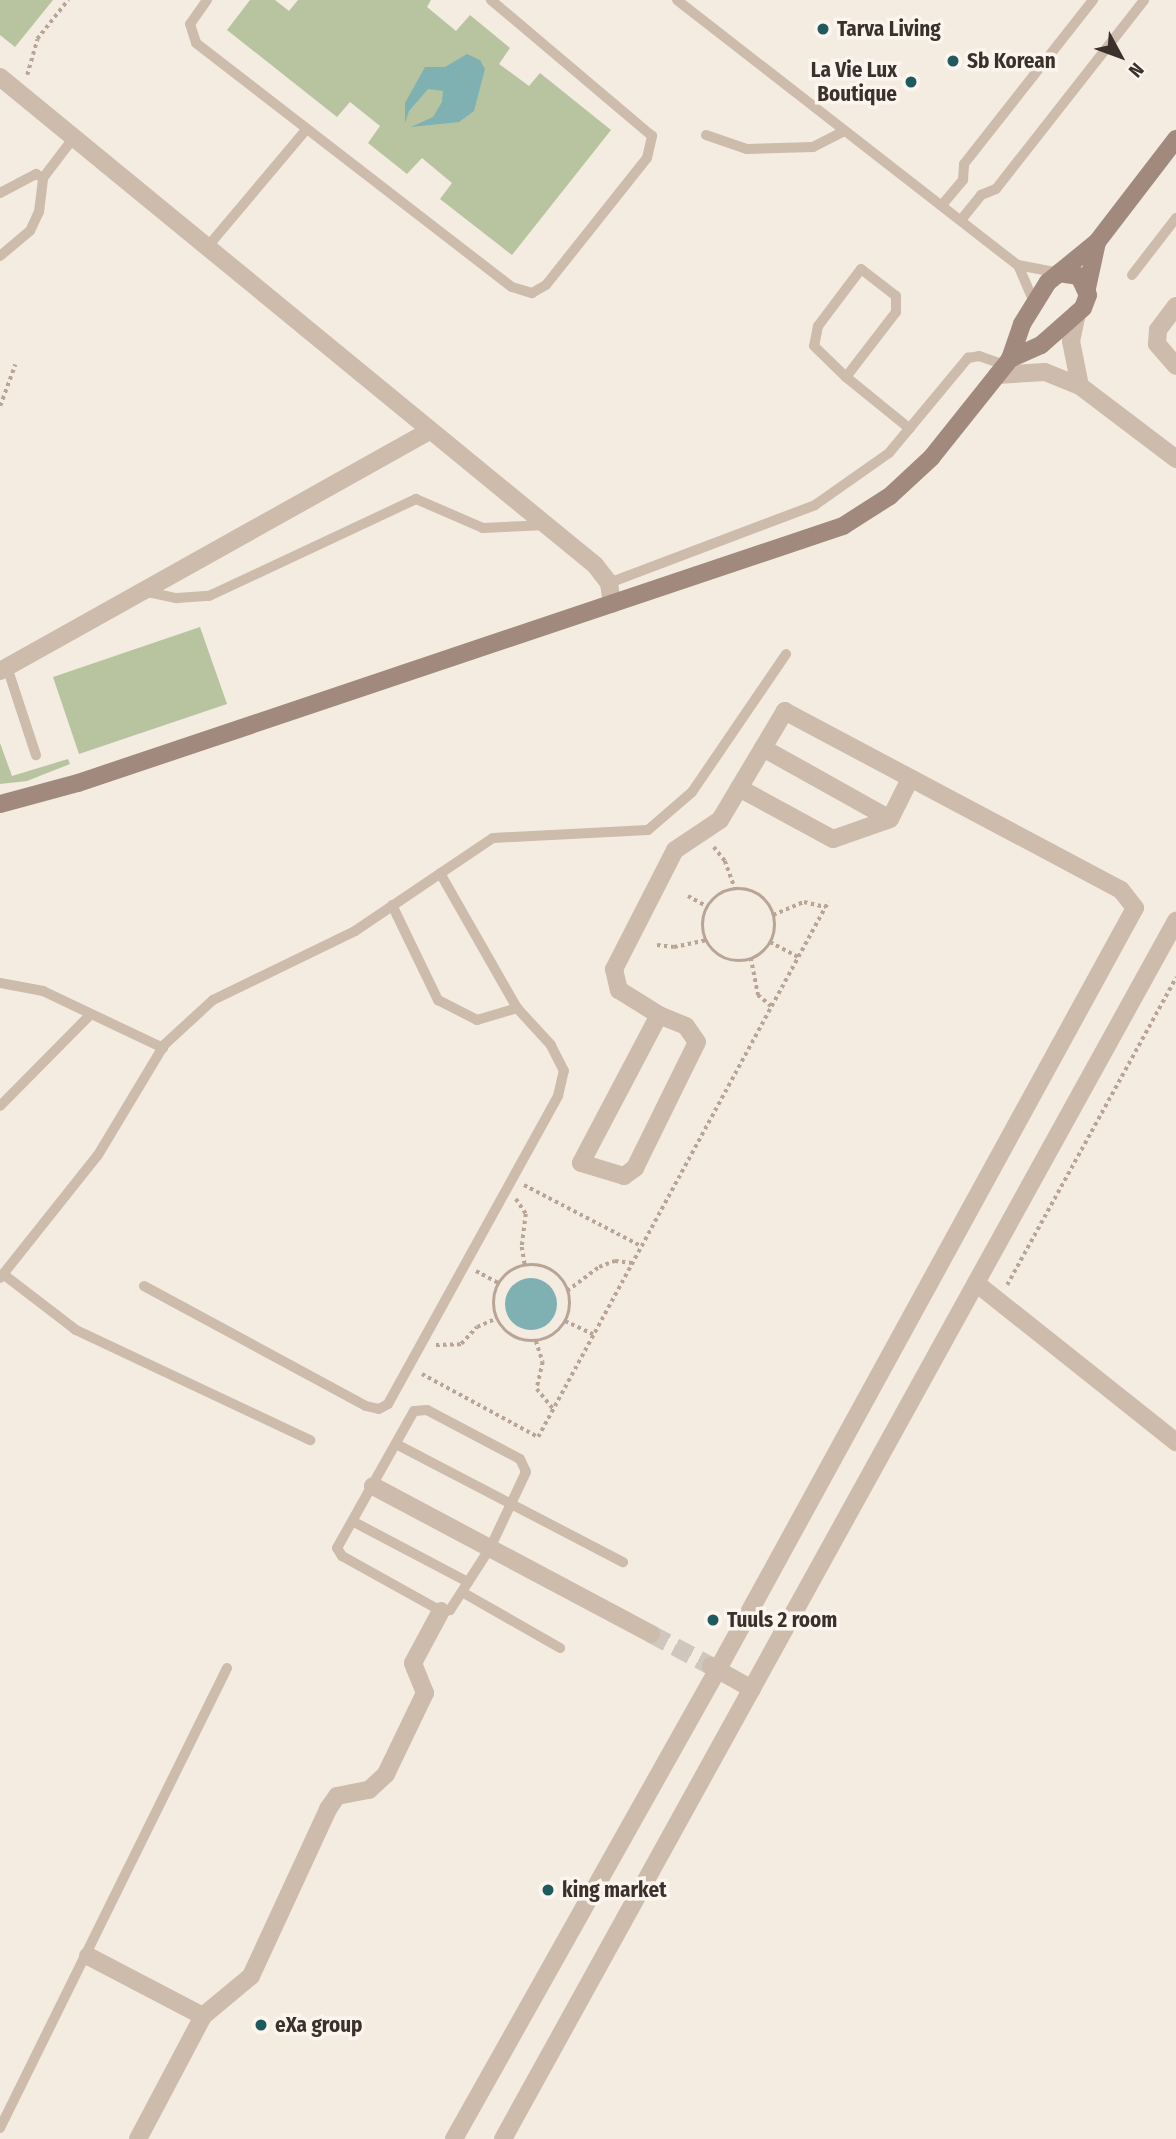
<!DOCTYPE html>
<html>
<head>
<meta charset="utf-8">
<style>
  body { margin:0 }
  #map { position:relative; width:1176px; height:2139px; overflow:hidden; background:#f4ebe1; font-family:"Fira Sans Condensed",sans-serif }
  div>[style] { position:absolute }
  .green>* { inset:0; background:#b8c4a0 }
  .water>* { inset:0; background:#7fb0b2 }
  .round { border-radius:50% }
  .street-tunnel>* { height:18px; margin-top:-9px; transform-origin:0; background:repeating-linear-gradient(90deg,#cfc6bd 0 18px,transparent 0 27px) }
  .path>* { height:3.5px; margin-top:-1.75px; transform-origin:0; background:repeating-linear-gradient(90deg,#b9a596 0 3.5px,transparent 0 7px) }
  .path>.ring { margin:-1.75px; padding:0; box-sizing:content-box; background:none; border:3.5px solid #b9a596; border-radius:50% }
  .lane>* { height:10px; margin:-5px; padding:0 5px; transform-origin:5px; border-radius:5px; background:#cdbbac }
  .street>* { height:18px; margin:-9px; padding:0 9px; transform-origin:9px; border-radius:9px; background:#cdbbac }
  .secondary>* { height:18px; margin:-9px; padding:0 9px; transform-origin:9px; border-radius:9px; background:#a18a7d }
  .dots>* { width:19px; height:19px; translate:-50% -50%; box-sizing:border-box; border:4px solid #fbf5ee; border-radius:50% }
  span { translate:-50% -50%; white-space:nowrap; text-align:center; line-height:1.15; -webkit-text-stroke:7px #fbf5ee; paint-order:stroke }
  .poi-label { font-size:21px; color:#3b302b; font-weight:700 }
  .left { translate:0 -50%; text-align:left }
  .right { translate:-100% -50%; text-align:right }
  .north { position:absolute; left:1085px; top:21px; width:70px; height:70px; -webkit-text-stroke:5px #fbf5ee; paint-order:stroke; rotate:131deg; font-size:19px; font-weight:700; line-height:28px; text-align:center; color:#3b302b }
  .north::after { content:''; display:block; margin:auto; width:24px; height:32px; background:#3b302b; clip-path:polygon(50% 0,100% 100%,50% 72%,0 100%) }
</style>
</head>
<body>
<div id="map">
  <div class="green">
    <i style="clip-path:polygon(0 0,53px 0,15px 47px,0 35px)"></i>
    <i style="clip-path:polygon(250px 0,275px 0,289px 11px,298px 0,431px 0,427px 7px,456px 31px,470px 15px,510px 48px,499px 64px,529px 86px,540px 73px,611px 130px,512px 255px,440px 199px,452px 183px,422px 158px,407px 174px,368px 143px,380px 126px,350px 102px,337px 117px,227px 30px)"></i>
    <i style="clip-path:polygon(200px 627px,227px 704px,79px 754px,53px 677px)"></i>
    <i style="clip-path:polygon(0 743px,12px 776px,68px 759px,70px 764px,27px 781px,0 784px)"></i>
  </div>
  <div class="water">
    <i style="clip-path:polygon(467px 54px,480px 60px,485px 69px,474px 111px,459px 122px,411px 127px,433px 117px,442px 102px,443px 91px,428px 89px,409px 111px,405px 123px,405px 103px,425px 67px,445px 67px)"></i>
    <i class="round" style="left:505px;top:1278px;width:52px;height:52px"></i>
  </div>
  <div class="street-tunnel">
    <i style="left:651px;top:1634px;width:68px;rotate:28.1deg"></i>
  </div>
  <div class="path">
    <i style="left:27px;top:75px;width:37px;rotate:-74deg"></i>
    <i style="left:37px;top:39px;width:50px;rotate:-51.5deg"></i>
    <i style="left:0;top:406px;width:44px;rotate:-69.9deg"></i>
    <i style="left:714px;top:847px;width:18px;rotate:52deg"></i>
    <i style="left:725px;top:861px;width:30px;rotate:70deg"></i>
    <i class="ring" style="left:703px;top:889px;width:68.5px;height:68.5px"></i>
    <i style="left:688px;top:896px;width:23px;rotate:29deg"></i>
    <i style="left:773px;top:915px;width:34px;rotate:-23deg"></i>
    <i style="left:804px;top:902px;width:22px;rotate:13deg"></i>
    <i style="left:770px;top:942px;width:32px;rotate:28deg"></i>
    <i style="left:657px;top:945px;width:17px;rotate:7deg"></i>
    <i style="left:674px;top:947px;width:34px;rotate:-12deg"></i>
    <i style="left:751px;top:958px;width:38px;rotate:79deg"></i>
    <i style="left:758px;top:995px;width:17px;rotate:40deg"></i>
    <i style="left:524px;top:1185px;width:132px;rotate:27.5deg"></i>
    <i style="left:516px;top:1199px;width:18px;rotate:56deg"></i>
    <i style="left:526px;top:1214px;width:33px;rotate:97deg"></i>
    <i style="left:522px;top:1247px;width:19px;rotate:81deg"></i>
    <i class="ring" style="left:494px;top:1265px;width:72.5px;height:72.5px"></i>
    <i style="left:476px;top:1271px;width:26px;rotate:28deg"></i>
    <i style="left:1007px;top:1285px;width:351px;rotate:-61.2deg"></i>
    <i style="left:567px;top:1291px;width:40px;rotate:-37deg"></i>
    <i style="left:599px;top:1267px;width:17px;rotate:-21deg"></i>
    <i style="left:615px;top:1261px;width:17px;rotate:7deg"></i>
    <i style="left:565px;top:1321px;width:31px;rotate:25deg"></i>
    <i style="left:536px;top:1341px;width:22px;rotate:72deg"></i>
    <i style="left:543px;top:1362px;width:28px;rotate:103deg"></i>
    <i style="left:537px;top:1389px;width:26px;rotate:51deg"></i>
    <i style="left:436px;top:1345px;width:25px;rotate:-2deg"></i>
    <i style="left:461px;top:1344px;width:23px;rotate:-47deg"></i>
    <i style="left:477px;top:1327px;width:22px;rotate:-24deg"></i>
    <i style="left:422px;top:1374px;width:132px;rotate:28.5deg"></i>
    <i style="left:538px;top:1437px;width:609px;rotate:-61.54deg"></i>
  </div>
  <div class="lane">
    <i style="left:207px;top:0;width:29px;rotate:125deg"></i>
    <i style="left:190px;top:24px;width:20px;rotate:72deg"></i>
    <i style="left:196px;top:43px;width:399px;rotate:37.7deg"></i>
    <i style="left:512px;top:287px;width:21px;rotate:17deg"></i>
    <i style="left:532px;top:293px;width:16px;rotate:-30deg"></i>
    <i style="left:546px;top:285px;width:162px;rotate:-51.5deg"></i>
    <i style="left:647px;top:158px;width:23px;rotate:-77deg"></i>
    <i style="left:652px;top:136px;width:211px;rotate:-139.8deg"></i>
    <i style="left:677px;top:0;width:432px;rotate:37.9deg"></i>
    <i style="left:1018px;top:265px;width:40px;rotate:66.6deg"></i>
    <i style="left:706px;top:135px;width:43px;rotate:18.9deg"></i>
    <i style="left:747px;top:149px;width:66px;rotate:-1.7deg"></i>
    <i style="left:813px;top:147px;width:33px;rotate:-27deg"></i>
    <i style="left:0;top:193px;width:41px;rotate:-27.8deg"></i>
    <i style="left:36px;top:174px;width:8px;rotate:30deg"></i>
    <i style="left:942px;top:205px;width:33px;rotate:-50deg"></i>
    <i style="left:963px;top:180px;width:16px;rotate:-86deg"></i>
    <i style="left:964px;top:164px;width:209px;rotate:-51.8deg"></i>
    <i style="left:961px;top:220px;width:32px;rotate:-51deg"></i>
    <i style="left:981px;top:195px;width:16px;rotate:-22deg"></i>
    <i style="left:996px;top:189px;width:240px;rotate:-51.9deg"></i>
    <i style="left:209px;top:245px;width:150px;rotate:-49.9deg"></i>
    <i style="left:0;top:256px;width:39px;rotate:-40deg"></i>
    <i style="left:30px;top:231px;width:21px;rotate:-65deg"></i>
    <i style="left:39px;top:212px;width:34px;rotate:-83deg"></i>
    <i style="left:43px;top:178px;width:53px;rotate:-52.7deg"></i>
    <i style="left:1018px;top:265px;width:42px;rotate:11deg"></i>
    <i style="left:1132px;top:275px;width:72px;rotate:-52.3deg"></i>
    <i style="left:846px;top:377px;width:82px;rotate:-52.4deg"></i>
    <i style="left:896px;top:312px;width:16px;rotate:-90deg"></i>
    <i style="left:896px;top:296px;width:44px;rotate:-142.4deg"></i>
    <i style="left:861px;top:269px;width:71px;rotate:127deg"></i>
    <i style="left:818px;top:326px;width:20px;rotate:101deg"></i>
    <i style="left:814px;top:346px;width:45px;rotate:44.1deg"></i>
    <i style="left:846px;top:377px;width:82px;rotate:39.1deg"></i>
    <i style="left:609px;top:583px;width:220px;rotate:-20.7deg"></i>
    <i style="left:815px;top:505px;width:90px;rotate:-35.1deg"></i>
    <i style="left:889px;top:453px;width:124px;rotate:-50.3deg"></i>
    <i style="left:968px;top:358px;width:11px;rotate:-10deg"></i>
    <i style="left:979px;top:356px;width:28px;rotate:19deg"></i>
    <i style="left:143px;top:591px;width:35px;rotate:12deg"></i>
    <i style="left:177px;top:598px;width:32px;rotate:-4deg"></i>
    <i style="left:209px;top:596px;width:229px;rotate:-25.1deg"></i>
    <i style="left:416px;top:499px;width:73px;rotate:23.4deg"></i>
    <i style="left:483px;top:528px;width:64px;rotate:-2.7deg"></i>
    <i style="left:7px;top:667px;width:93px;rotate:71.8deg"></i>
    <i style="left:392px;top:905px;width:106px;rotate:64.2deg"></i>
    <i style="left:438px;top:1000px;width:44px;rotate:27.1deg"></i>
    <i style="left:477px;top:1020px;width:42px;rotate:-16.7deg"></i>
    <i style="left:0;top:983px;width:44px;rotate:10.5deg"></i>
    <i style="left:43px;top:991px;width:133px;rotate:25.4deg"></i>
    <i style="left:0;top:1106px;width:129px;rotate:-45.3deg"></i>
    <i style="left:3px;top:1274px;width:92px;rotate:37.5deg"></i>
    <i style="left:76px;top:1330px;width:259px;rotate:25.2deg"></i>
    <i style="left:0;top:1278px;width:157px;rotate:-51.5deg"></i>
    <i style="left:98px;top:1155px;width:128px;rotate:-59deg"></i>
    <i style="left:164px;top:1045px;width:67px;rotate:-42.6deg"></i>
    <i style="left:213px;top:1000px;width:158px;rotate:-25.9deg"></i>
    <i style="left:355px;top:931px;width:166px;rotate:-34deg"></i>
    <i style="left:493px;top:838px;width:155px;rotate:-3deg"></i>
    <i style="left:648px;top:830px;width:58px;rotate:-40.8deg"></i>
    <i style="left:692px;top:792px;width:167px;rotate:-55.7deg"></i>
    <i style="left:144px;top:1286px;width:252px;rotate:28.4deg"></i>
    <i style="left:366px;top:1406px;width:13px;rotate:13deg"></i>
    <i style="left:379px;top:1409px;width:10px;rotate:-29deg"></i>
    <i style="left:388px;top:1404px;width:352px;rotate:-61.1deg"></i>
    <i style="left:558px;top:1096px;width:26px;rotate:-77deg"></i>
    <i style="left:564px;top:1071px;width:29px;rotate:-117deg"></i>
    <i style="left:551px;top:1045px;width:50px;rotate:-132.6deg"></i>
    <i style="left:517px;top:1008px;width:155px;rotate:-119.7deg"></i>
    <i style="left:427px;top:1410px;width:105px;rotate:27.8deg"></i>
    <i style="left:520px;top:1459px;width:14px;rotate:65deg"></i>
    <i style="left:526px;top:1472px;width:84px;rotate:115.3deg"></i>
    <i style="left:490px;top:1548px;width:74px;rotate:122.8deg"></i>
    <i style="left:450px;top:1610px;width:9px;rotate:174deg"></i>
    <i style="left:441px;top:1611px;width:113px;rotate:-150.9deg"></i>
    <i style="left:342px;top:1556px;width:9px;rotate:-122deg"></i>
    <i style="left:337px;top:1548px;width:157px;rotate:-60.7deg"></i>
    <i style="left:414px;top:1411px;width:13px;rotate:-4deg"></i>
    <i style="left:396px;top:1444px;width:256px;rotate:27.5deg"></i>
    <i style="left:354px;top:1522px;width:129px;rotate:27.8deg"></i>
    <i style="left:462px;top:1592px;width:113px;rotate:29.7deg"></i>
    <i style="left:0;top:2128px;width:513px;rotate:-63.73deg"></i>
  </div>
  <div class="street">
    <i style="left:0;top:77px;width:770px;rotate:39.36deg"></i>
    <i style="left:595px;top:565px;width:23px;rotate:52deg"></i>
    <i style="left:609px;top:583px;width:21px;rotate:82deg"></i>
    <i style="left:1176px;top:306px;width:30px;rotate:127deg"></i>
    <i style="left:1158px;top:330px;width:14px;rotate:94deg"></i>
    <i style="left:1157px;top:344px;width:29px;rotate:49deg"></i>
    <i style="left:1077px;top:313px;width:29px;rotate:102deg"></i>
    <i style="left:1071px;top:341px;width:46px;rotate:78.7deg"></i>
    <i style="left:997px;top:375px;width:48px;rotate:-3.6deg"></i>
    <i style="left:1045px;top:372px;width:38px;rotate:22deg"></i>
    <i style="left:1080px;top:386px;width:121px;rotate:37.2deg"></i>
    <i style="left:0;top:671px;width:492px;rotate:-29.2deg"></i>
    <i style="left:763px;top:748px;width:145px;rotate:29.2deg"></i>
    <i style="left:739px;top:788px;width:107px;rotate:28.5deg"></i>
    <i style="left:833px;top:839px;width:60px;rotate:-19.3deg"></i>
    <i style="left:890px;top:819px;width:45px;rotate:-63.4deg"></i>
    <i style="left:976px;top:1283px;width:256px;rotate:38.5deg"></i>
    <i style="left:373px;top:1486px;width:315px;rotate:28deg"></i>
    <i style="left:711px;top:1666px;width:47px;rotate:29.3deg"></i>
    <i style="left:88px;top:1956px;width:130px;rotate:27.6deg"></i>
    <i style="left:138px;top:2139px;width:139px;rotate:-62.1deg"></i>
    <i style="left:203px;top:2016px;width:62px;rotate:-39.8deg"></i>
    <i style="left:251px;top:1976px;width:184px;rotate:-65.2deg"></i>
    <i style="left:328px;top:1809px;width:16px;rotate:-55deg"></i>
    <i style="left:337px;top:1796px;width:33px;rotate:-11deg"></i>
    <i style="left:369px;top:1790px;width:23px;rotate:-43deg"></i>
    <i style="left:386px;top:1774px;width:90px;rotate:-64.3deg"></i>
    <i style="left:425px;top:1693px;width:32px;rotate:-112deg"></i>
    <i style="left:413px;top:1663px;width:59px;rotate:-61.7deg"></i>
    <i style="left:454px;top:2139px;width:539px;rotate:-60.68deg"></i>
    <i style="left:718px;top:1669px;width:868px;rotate:-61.28deg"></i>
    <i style="left:1135px;top:908px;width:23px;rotate:-128deg"></i>
    <i style="left:1121px;top:890px;width:381px;rotate:-152deg"></i>
    <i style="left:785px;top:711px;width:127px;rotate:120.8deg"></i>
    <i style="left:720px;top:820px;width:54px;rotate:146.3deg"></i>
    <i style="left:675px;top:850px;width:134px;rotate:117.1deg"></i>
    <i style="left:614px;top:969px;width:22px;rotate:77deg"></i>
    <i style="left:619px;top:990px;width:47px;rotate:32deg"></i>
    <i style="left:659px;top:1015px;width:167px;rotate:117.8deg"></i>
    <i style="left:581px;top:1163px;width:45px;rotate:16.8deg"></i>
    <i style="left:624px;top:1176px;width:14px;rotate:-36deg"></i>
    <i style="left:635px;top:1168px;width:140px;rotate:-63.8deg"></i>
    <i style="left:697px;top:1042px;width:19px;rotate:-125deg"></i>
    <i style="left:686px;top:1026px;width:29px;rotate:-158deg"></i>
    <i style="left:503px;top:2139px;width:1392px;rotate:-61.08deg"></i>
  </div>
  <div class="secondary">
    <i style="left:1059px;top:273px;width:49px;rotate:-39.2deg"></i>
    <i style="left:1097px;top:242px;width:130px;rotate:-52.5deg"></i>
    <i style="left:1087px;top:288px;width:47px;rotate:-77.7deg"></i>
    <i style="left:0;top:804px;width:81px;rotate:-15.1deg"></i>
    <i style="left:78px;top:783px;width:807px;rotate:-18.57deg"></i>
    <i style="left:843px;top:526px;width:56px;rotate:-32.6deg"></i>
    <i style="left:890px;top:496px;width:56px;rotate:-42.8deg"></i>
    <i style="left:931px;top:458px;width:127px;rotate:-51.4deg"></i>
    <i style="left:1010px;top:359px;width:37px;rotate:-71deg"></i>
    <i style="left:1022px;top:324px;width:49px;rotate:-58.2deg"></i>
    <i style="left:1048px;top:282px;width:14px;rotate:-39deg"></i>
    <i style="left:1059px;top:273px;width:20px;rotate:9deg"></i>
    <i style="left:1079px;top:276px;width:21px;rotate:65deg"></i>
    <i style="left:1088px;top:295px;width:14px;rotate:111deg"></i>
    <i style="left:1083px;top:308px;width:56px;rotate:138.6deg"></i>
    <i style="left:1041px;top:345px;width:34px;rotate:156deg"></i>
  </div>
  <div class="dots">
    <i style="left:823px;top:29px;background:#1f5a5e"></i>
    <i style="left:953px;top:61px;background:#1f5a5e"></i>
    <i style="left:911px;top:82px;background:#1f5a5e"></i>
    <i style="left:713px;top:1620px;background:#1f5a5e"></i>
    <i style="left:548px;top:1890px;background:#1f5a5e"></i>
    <i style="left:261px;top:2025px;background:#1f5a5e"></i>
  </div>
  <div class="poi-label">
    <span class="left" style="left:837px;top:29px">Tarva Living</span>
    <span class="left" style="left:967px;top:61px">Sb Korean</span>
    <span class="right" style="left:897px;top:82px">La Vie Lux<br>Boutique</span>
    <span class="left" style="left:727px;top:1620px">Tuuls 2 room</span>
    <span class="left" style="left:562px;top:1890px">king market</span>
    <span class="left" style="left:275px;top:2025px">eXa group</span>
  </div>
  <div class="north">N</div>
</div>
</body>
</html>
